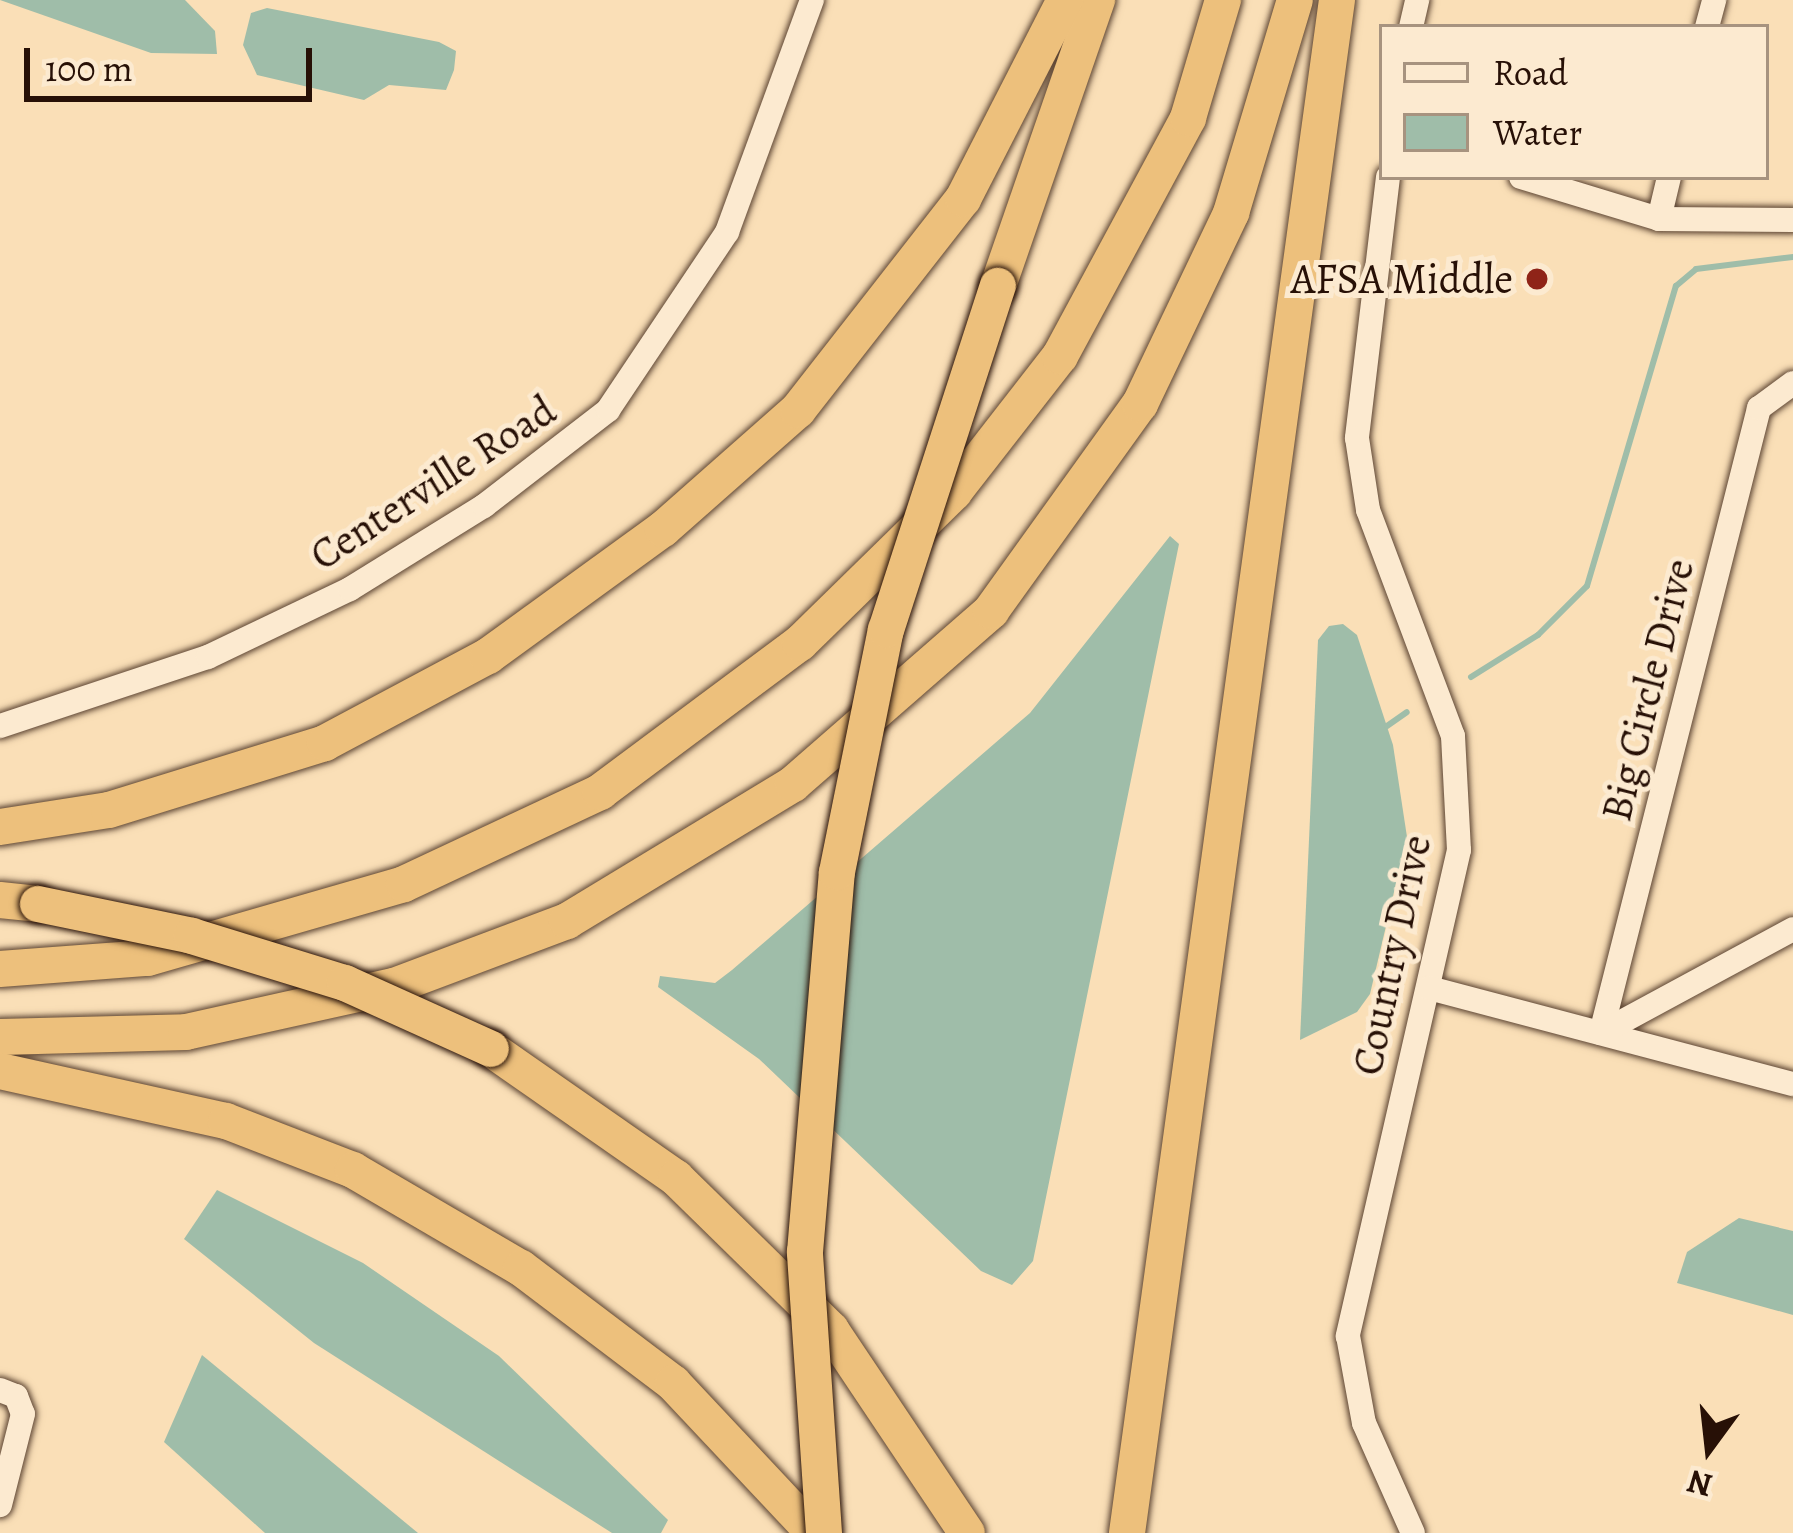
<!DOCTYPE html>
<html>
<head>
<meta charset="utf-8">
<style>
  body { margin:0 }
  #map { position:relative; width:1793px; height:1533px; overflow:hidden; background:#fadfb7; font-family:Alegreya,serif }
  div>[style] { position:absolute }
  .water>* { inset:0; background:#9fbda9 }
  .stream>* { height:6px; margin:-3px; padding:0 3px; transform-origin:3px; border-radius:3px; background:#9fbda9 }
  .roads { filter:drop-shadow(0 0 3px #5c4432) drop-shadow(0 0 3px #5c4432) }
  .minor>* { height:24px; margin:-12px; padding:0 12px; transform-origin:12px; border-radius:12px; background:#fcead0 }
  .highway>* { height:36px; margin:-18px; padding:0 18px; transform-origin:18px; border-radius:18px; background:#edc07c }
  .bridges { filter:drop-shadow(0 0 3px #271006) drop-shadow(0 0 3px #271006) }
  .highway-bridge>* { height:36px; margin:-18px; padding:0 18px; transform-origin:18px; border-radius:18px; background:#edc07c }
  .dots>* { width:33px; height:33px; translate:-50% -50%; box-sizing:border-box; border:6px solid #fcead0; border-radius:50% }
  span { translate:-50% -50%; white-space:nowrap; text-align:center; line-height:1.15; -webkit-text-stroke:10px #fcead0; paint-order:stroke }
  .poi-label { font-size:42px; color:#271006 }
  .right { translate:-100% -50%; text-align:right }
  .street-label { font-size:42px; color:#271006 }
  .legend { position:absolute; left:1379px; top:24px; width:390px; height:156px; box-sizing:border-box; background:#fcead0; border:3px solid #a7937f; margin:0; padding:15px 21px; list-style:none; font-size:36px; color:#271006 }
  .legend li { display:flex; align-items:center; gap:24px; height:60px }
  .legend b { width:60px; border:3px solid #a7937f }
  .north { position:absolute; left:1649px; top:1389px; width:120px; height:120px; -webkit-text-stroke:9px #fcead0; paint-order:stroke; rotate:195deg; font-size:33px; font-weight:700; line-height:48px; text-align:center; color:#271006 }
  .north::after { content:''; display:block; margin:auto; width:42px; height:54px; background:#271006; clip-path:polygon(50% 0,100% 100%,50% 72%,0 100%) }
  .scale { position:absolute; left:24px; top:48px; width:288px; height:54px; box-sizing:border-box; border:6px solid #271006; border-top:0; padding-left:15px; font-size:36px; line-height:42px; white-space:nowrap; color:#271006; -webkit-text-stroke:9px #fcead0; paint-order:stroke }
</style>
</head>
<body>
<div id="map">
  <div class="water">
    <i style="clip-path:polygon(0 0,185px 0,215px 31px,217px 54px,151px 53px)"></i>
    <i style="clip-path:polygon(267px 8px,439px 42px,456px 51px,454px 70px,446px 90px,389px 85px,364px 100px,257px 75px,243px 45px,251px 13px)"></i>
    <i style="clip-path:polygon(1170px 536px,1179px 544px,1033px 1261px,1012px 1285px,981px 1271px,759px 1059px,658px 987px,660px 976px,715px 983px,732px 970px,1030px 713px)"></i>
    <i style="clip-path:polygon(1343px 624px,1357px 635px,1393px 745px,1407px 837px,1370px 994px,1357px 1012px,1300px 1040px,1318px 640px,1329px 626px)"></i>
    <i style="clip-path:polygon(217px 1190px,363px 1263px,499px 1356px,668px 1520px,661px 1533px,612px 1533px,314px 1343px,184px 1239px)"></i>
    <i style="clip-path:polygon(1739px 1218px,1793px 1231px,1793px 1315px,1677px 1283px,1687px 1252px)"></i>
    <i style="clip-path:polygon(202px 1355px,418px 1533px,265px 1533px,164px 1442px)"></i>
  </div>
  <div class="stream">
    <i style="left:1471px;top:677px;width:79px;rotate:-32.1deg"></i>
    <i style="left:1538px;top:635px;width:69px;rotate:-45deg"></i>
    <i style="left:1587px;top:586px;width:313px;rotate:-73.5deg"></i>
    <i style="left:1676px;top:286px;width:26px;rotate:-40deg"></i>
    <i style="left:1696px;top:269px;width:98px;rotate:-7.1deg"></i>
    <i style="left:1387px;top:726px;width:24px;rotate:-35deg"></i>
  </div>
  <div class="roads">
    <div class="minor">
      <i style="left:1411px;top:27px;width:28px;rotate:-77deg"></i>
      <i style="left:1707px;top:27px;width:28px;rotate:-75deg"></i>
      <i style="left:1388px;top:177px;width:263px;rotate:96.8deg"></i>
      <i style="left:1357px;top:438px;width:73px;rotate:81.3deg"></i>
      <i style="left:1368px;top:510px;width:241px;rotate:69.4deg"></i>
      <i style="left:1453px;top:736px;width:114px;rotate:87deg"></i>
      <i style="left:1459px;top:850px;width:499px;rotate:102.9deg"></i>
      <i style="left:1348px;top:1336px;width:88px;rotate:79.6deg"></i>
      <i style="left:1364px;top:1423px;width:120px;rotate:66deg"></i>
      <i style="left:1521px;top:177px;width:144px;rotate:16.9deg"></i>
      <i style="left:1659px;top:219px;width:134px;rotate:0.4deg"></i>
      <i style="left:1659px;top:219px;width:43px;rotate:-76.6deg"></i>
      <i style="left:0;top:726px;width:219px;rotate:-18.4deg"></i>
      <i style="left:208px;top:657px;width:157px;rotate:-25.6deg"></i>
      <i style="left:350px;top:589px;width:158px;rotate:-31.8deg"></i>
      <i style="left:484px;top:506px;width:157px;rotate:-37.7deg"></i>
      <i style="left:608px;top:410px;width:214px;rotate:-56.2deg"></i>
      <i style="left:727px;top:232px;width:247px;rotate:-69.9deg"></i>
      <i style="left:1429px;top:988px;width:376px;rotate:14.8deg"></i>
      <i style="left:1601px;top:1033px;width:645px;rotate:-75.81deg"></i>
      <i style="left:1759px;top:408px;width:42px;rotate:-36.3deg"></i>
      <i style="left:1601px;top:1033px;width:218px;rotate:-28.4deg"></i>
      <i style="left:0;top:1390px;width:17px;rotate:21deg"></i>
      <i style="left:16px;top:1396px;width:19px;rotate:69deg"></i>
      <i style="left:23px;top:1414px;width:94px;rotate:104.2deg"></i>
    </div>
    <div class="highway">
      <i style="left:998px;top:286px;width:303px;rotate:-70.9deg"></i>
      <i style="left:0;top:827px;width:110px;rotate:-8.9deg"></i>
      <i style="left:109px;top:810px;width:226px;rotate:-17.2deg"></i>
      <i style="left:325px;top:743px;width:185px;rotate:-28.1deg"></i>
      <i style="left:488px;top:656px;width:216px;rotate:-36deg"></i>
      <i style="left:663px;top:529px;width:180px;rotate:-41.4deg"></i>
      <i style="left:798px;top:410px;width:268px;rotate:-52deg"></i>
      <i style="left:963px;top:199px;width:224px;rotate:-62.9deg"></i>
      <i style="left:0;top:900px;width:38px;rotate:6deg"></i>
      <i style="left:0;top:969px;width:148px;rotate:-4.3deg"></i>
      <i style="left:148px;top:958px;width:266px;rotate:-16.1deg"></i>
      <i style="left:404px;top:884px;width:217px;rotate:-25.1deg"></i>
      <i style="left:600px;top:792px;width:249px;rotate:-36.7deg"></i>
      <i style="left:800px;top:643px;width:216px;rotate:-44.4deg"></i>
      <i style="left:954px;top:492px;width:172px;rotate:-52.1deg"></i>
      <i style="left:1060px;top:356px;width:270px;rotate:-61.7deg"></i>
      <i style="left:1188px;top:118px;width:123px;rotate:-73.5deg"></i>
      <i style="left:0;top:1037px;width:186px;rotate:-1.5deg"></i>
      <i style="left:186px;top:1032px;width:213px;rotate:-12.5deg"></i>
      <i style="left:394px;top:986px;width:185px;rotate:-20.6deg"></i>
      <i style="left:567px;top:921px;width:264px;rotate:-31.2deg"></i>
      <i style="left:793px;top:784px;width:263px;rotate:-41.1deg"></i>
      <i style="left:991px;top:611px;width:255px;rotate:-54.3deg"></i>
      <i style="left:1140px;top:404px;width:212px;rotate:-64.5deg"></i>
      <i style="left:1231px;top:213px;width:222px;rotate:-73.3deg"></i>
      <i style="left:491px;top:1049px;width:226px;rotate:34.9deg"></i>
      <i style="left:676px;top:1178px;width:217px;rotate:44.4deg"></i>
      <i style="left:831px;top:1330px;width:244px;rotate:56.2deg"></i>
      <i style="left:0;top:1071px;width:231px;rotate:12.5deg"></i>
      <i style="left:226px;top:1121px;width:136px;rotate:21.1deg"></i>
      <i style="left:353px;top:1170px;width:194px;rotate:30.3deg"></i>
      <i style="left:521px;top:1268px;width:191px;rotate:37.1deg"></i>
      <i style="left:673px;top:1383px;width:206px;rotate:46.8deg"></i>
      <i style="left:1127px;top:1533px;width:1547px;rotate:-82.2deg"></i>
    </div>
  </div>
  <div class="bridges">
    <div class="highway-bridge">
      <i style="left:38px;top:904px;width:157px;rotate:11.7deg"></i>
      <i style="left:192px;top:936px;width:160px;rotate:17.1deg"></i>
      <i style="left:345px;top:983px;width:160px;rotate:24.3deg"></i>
      <i style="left:824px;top:1533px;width:282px;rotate:-93.9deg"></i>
      <i style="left:805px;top:1252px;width:381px;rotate:-85.2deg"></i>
      <i style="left:837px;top:872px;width:247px;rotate:-78.6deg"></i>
      <i style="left:886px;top:630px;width:362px;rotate:-72deg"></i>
    </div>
  </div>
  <div class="dots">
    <i style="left:1537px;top:279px;background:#8f2418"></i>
  </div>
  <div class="poi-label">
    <span class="right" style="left:1513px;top:279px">AFSA Middle</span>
  </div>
  <div class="street-label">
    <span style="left:433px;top:483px;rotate:-33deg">Centerville Road</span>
    <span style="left:1648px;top:690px;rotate:-76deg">Big Circle Drive</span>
    <span style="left:1392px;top:955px;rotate:-78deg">Country Drive</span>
  </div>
  <ul class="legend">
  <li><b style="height:15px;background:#fcead0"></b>Road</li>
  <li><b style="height:33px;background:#9fbda9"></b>Water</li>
  </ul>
  <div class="north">N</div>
  <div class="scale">100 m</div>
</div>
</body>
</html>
